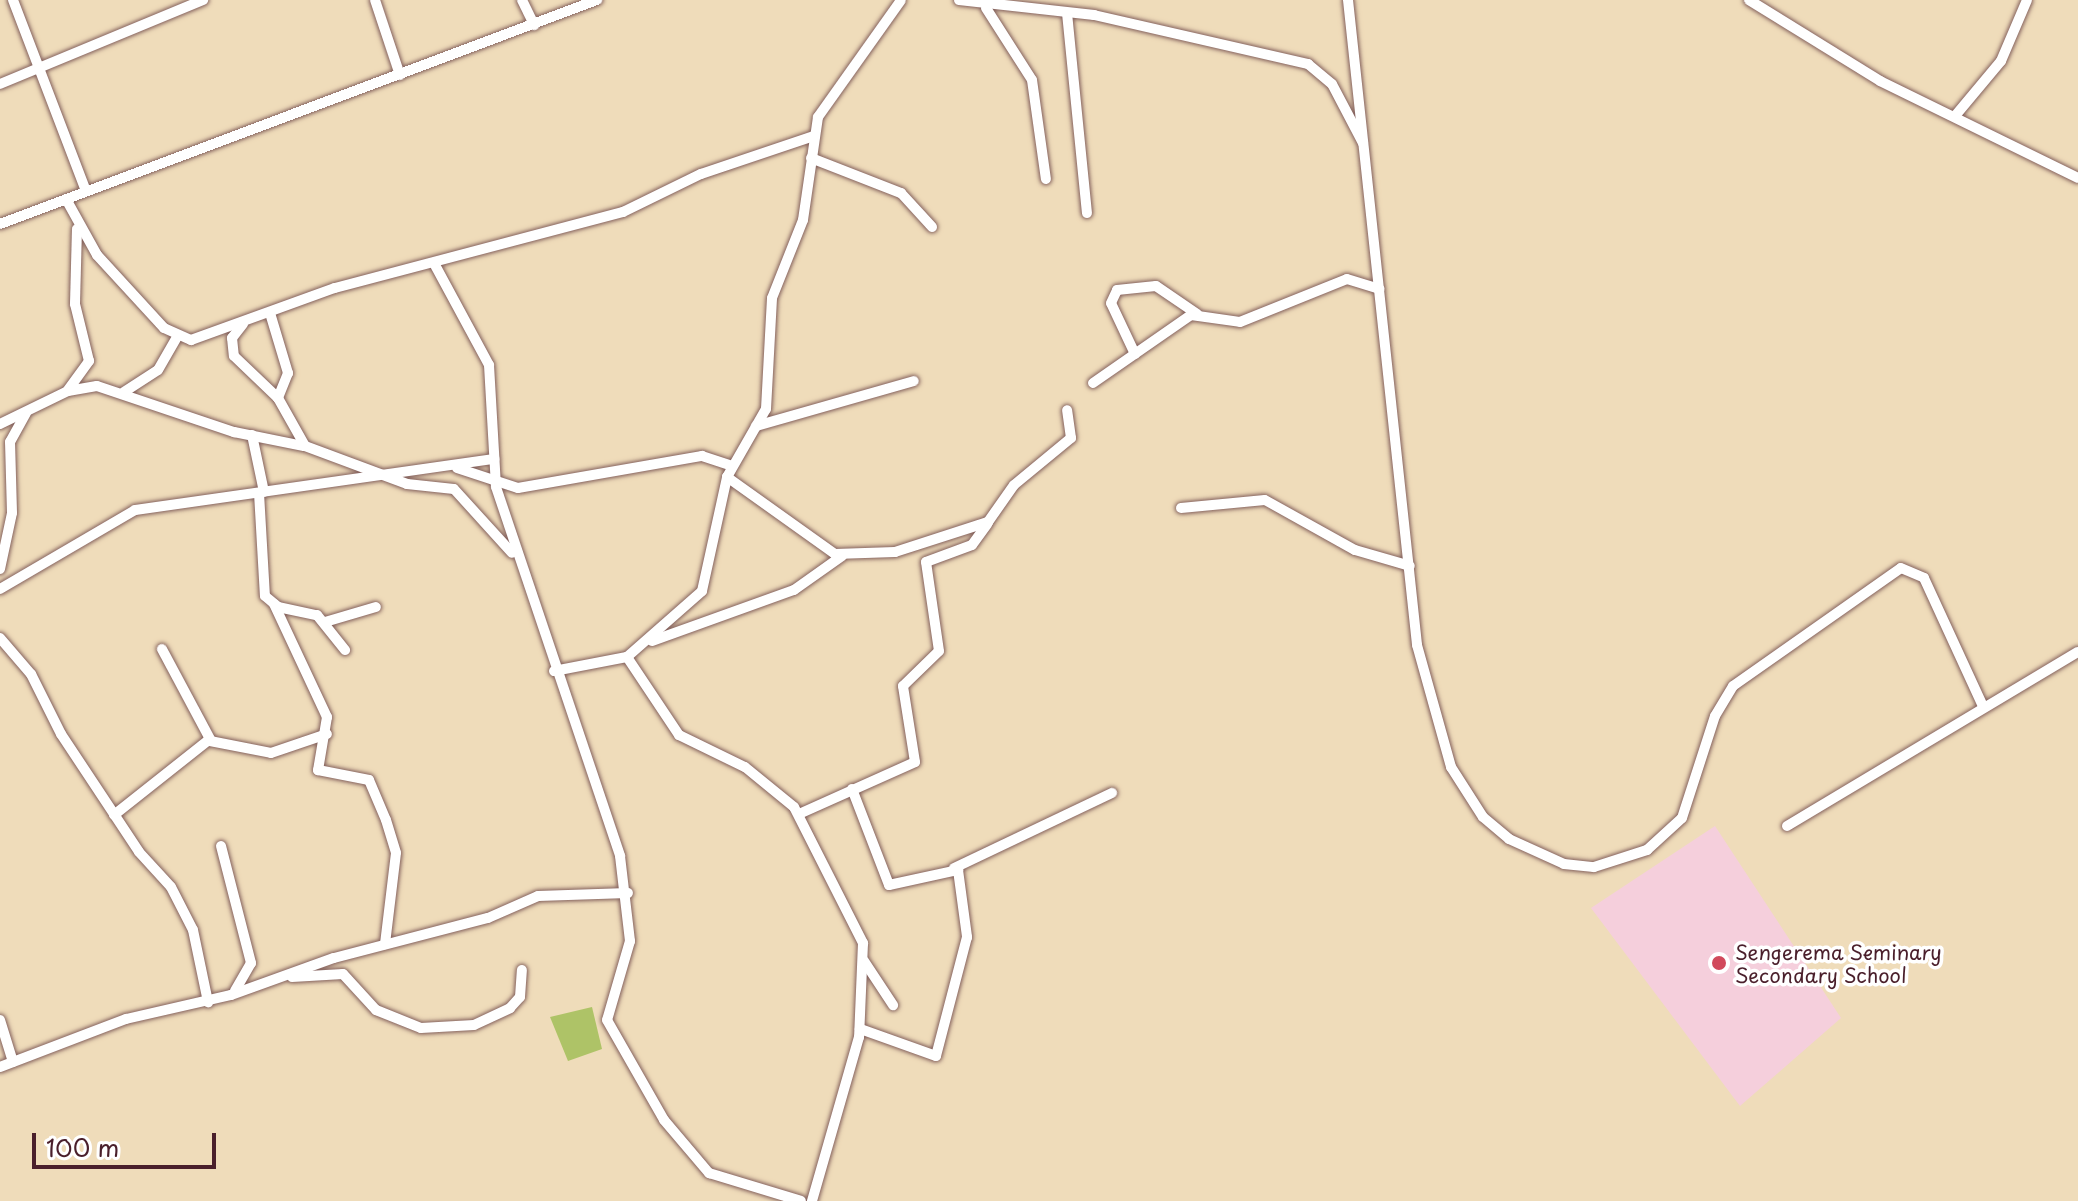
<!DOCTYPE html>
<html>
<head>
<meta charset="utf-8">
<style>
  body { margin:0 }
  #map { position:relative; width:2078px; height:1201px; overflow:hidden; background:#efdcba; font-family:"Playpen Sans",sans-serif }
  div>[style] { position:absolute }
  .built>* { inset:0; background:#f5cfdc }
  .green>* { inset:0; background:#aec367 }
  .roads { filter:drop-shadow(0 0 2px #84615d) drop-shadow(0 0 2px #84615d) }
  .street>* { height:10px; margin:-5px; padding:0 5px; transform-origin:5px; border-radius:5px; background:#fff }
  .dots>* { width:22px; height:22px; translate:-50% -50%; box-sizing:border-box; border:4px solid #fff; border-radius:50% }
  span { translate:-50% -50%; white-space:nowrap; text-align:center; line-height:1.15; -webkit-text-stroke:7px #fff; paint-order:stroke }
  .poi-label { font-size:20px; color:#4a1f2b }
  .left { translate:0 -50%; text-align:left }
  .scale { position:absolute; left:32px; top:1133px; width:184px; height:36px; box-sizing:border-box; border:4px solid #4a1f2b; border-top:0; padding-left:10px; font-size:24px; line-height:28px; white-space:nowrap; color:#4a1f2b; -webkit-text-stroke:6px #fff; paint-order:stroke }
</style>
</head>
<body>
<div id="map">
  <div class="built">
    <i style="clip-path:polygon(1715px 826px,1841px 1018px,1740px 1106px,1591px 908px)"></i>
  </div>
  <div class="green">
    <i style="clip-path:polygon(592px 1007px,602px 1049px,568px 1061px,550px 1017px)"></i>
  </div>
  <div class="roads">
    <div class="street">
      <i style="left:13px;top:0;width:204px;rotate:69.1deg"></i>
      <i style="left:375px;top:0;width:79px;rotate:71.6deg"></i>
      <i style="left:522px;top:0;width:28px;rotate:64deg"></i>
      <i style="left:959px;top:0;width:136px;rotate:6.3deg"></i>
      <i style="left:1094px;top:15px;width:220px;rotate:12.9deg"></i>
      <i style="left:1308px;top:64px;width:31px;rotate:40deg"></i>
      <i style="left:1332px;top:84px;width:67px;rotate:62.3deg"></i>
      <i style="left:1348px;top:0;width:649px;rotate:83.89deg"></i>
      <i style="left:1417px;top:645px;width:127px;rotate:74.4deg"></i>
      <i style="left:1451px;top:767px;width:59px;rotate:57.4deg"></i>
      <i style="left:1483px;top:817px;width:34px;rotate:40deg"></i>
      <i style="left:1509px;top:839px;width:60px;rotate:24.4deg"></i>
      <i style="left:1564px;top:864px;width:30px;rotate:6deg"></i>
      <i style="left:1594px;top:867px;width:56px;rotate:-17.8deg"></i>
      <i style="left:1647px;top:850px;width:47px;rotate:-42.4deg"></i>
      <i style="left:1682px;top:818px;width:107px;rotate:-72.1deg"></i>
      <i style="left:1715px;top:716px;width:35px;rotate:-59deg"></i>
      <i style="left:1733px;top:686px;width:205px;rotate:-35.1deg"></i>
      <i style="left:1901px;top:568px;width:25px;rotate:23deg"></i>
      <i style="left:1924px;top:578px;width:141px;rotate:65.3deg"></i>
      <i style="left:1749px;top:0;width:154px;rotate:31.7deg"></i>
      <i style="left:1880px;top:81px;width:220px;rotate:26.1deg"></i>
      <i style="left:986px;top:8px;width:85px;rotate:57.4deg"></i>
      <i style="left:1032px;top:80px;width:100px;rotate:82deg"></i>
      <i style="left:1067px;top:13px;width:201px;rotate:84.3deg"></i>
      <i style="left:0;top:84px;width:220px;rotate:-22.5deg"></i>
      <i style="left:1955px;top:116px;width:72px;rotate:-50.1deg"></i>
      <i style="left:2001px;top:61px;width:66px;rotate:-66.9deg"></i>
      <i style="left:811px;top:158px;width:97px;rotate:21.3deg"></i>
      <i style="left:901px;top:193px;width:46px;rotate:47.6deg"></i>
      <i style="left:66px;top:199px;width:64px;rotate:61deg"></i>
      <i style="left:97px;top:255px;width:99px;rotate:47.5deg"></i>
      <i style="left:164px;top:328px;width:30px;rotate:24deg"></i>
      <i style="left:191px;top:340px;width:153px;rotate:-19.9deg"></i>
      <i style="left:335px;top:288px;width:298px;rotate:-14.8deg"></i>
      <i style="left:623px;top:212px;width:87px;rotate:-26deg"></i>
      <i style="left:701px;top:174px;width:119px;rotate:-18.6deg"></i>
      <i style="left:0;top:224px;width:638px;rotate:-20.57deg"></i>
      <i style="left:435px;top:265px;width:114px;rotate:61.6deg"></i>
      <i style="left:489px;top:365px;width:122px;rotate:86.7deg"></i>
      <i style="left:496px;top:487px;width:389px;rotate:71.4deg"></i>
      <i style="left:620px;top:856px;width:86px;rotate:83.3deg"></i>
      <i style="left:630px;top:941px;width:82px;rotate:106.2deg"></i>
      <i style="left:607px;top:1020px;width:115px;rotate:60.3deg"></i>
      <i style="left:664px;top:1120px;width:70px;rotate:49.7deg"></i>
      <i style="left:709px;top:1173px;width:96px;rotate:16.9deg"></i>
      <i style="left:270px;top:313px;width:63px;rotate:73.3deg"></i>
      <i style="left:288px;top:373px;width:27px;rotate:112deg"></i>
      <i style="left:243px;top:324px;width:18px;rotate:128deg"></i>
      <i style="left:232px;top:338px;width:18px;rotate:84deg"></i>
      <i style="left:234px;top:356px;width:61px;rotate:43.7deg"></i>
      <i style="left:278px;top:398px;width:55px;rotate:60.6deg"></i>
      <i style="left:305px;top:446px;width:109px;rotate:20.4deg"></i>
      <i style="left:407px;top:484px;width:47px;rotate:6.1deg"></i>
      <i style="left:454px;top:489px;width:86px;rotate:47.8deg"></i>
      <i style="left:1135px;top:354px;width:56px;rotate:-115.2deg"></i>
      <i style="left:1111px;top:303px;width:14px;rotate:-65deg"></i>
      <i style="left:1117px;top:290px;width:39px;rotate:-6deg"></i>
      <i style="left:1156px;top:286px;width:50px;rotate:34.3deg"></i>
      <i style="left:1093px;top:383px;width:119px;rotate:-34.8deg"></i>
      <i style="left:1191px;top:315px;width:49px;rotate:8.1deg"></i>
      <i style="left:1240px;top:322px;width:115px;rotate:-21.9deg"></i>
      <i style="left:1347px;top:279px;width:34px;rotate:17deg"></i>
      <i style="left:68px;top:390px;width:36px;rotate:-54deg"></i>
      <i style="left:89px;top:361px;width:59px;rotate:-103.8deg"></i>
      <i style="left:75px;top:304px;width:75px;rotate:-88.5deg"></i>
      <i style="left:124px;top:392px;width:40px;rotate:-32.9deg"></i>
      <i style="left:158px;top:370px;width:38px;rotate:-60deg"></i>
      <i style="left:0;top:424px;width:76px;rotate:-25.9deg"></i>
      <i style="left:68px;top:391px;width:29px;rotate:-10deg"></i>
      <i style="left:97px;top:386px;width:145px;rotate:18.6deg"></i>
      <i style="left:234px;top:432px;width:70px;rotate:11.5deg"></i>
      <i style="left:756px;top:426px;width:164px;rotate:-15.9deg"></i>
      <i style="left:252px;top:435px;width:58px;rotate:78.1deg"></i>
      <i style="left:457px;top:468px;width:64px;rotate:18.2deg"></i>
      <i style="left:518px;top:488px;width:187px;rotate:-9.9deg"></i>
      <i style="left:702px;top:456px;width:32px;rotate:18deg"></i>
      <i style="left:727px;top:477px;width:133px;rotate:35.5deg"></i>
      <i style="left:835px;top:554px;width:60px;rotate:-1.9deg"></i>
      <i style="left:895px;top:552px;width:98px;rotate:-17.9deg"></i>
      <i style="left:988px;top:522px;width:45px;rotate:-54.9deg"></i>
      <i style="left:1014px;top:485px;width:74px;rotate:-39.5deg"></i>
      <i style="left:1071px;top:438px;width:28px;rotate:-98deg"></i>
      <i style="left:259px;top:493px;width:103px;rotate:86.7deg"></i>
      <i style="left:265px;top:596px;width:17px;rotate:40deg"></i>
      <i style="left:278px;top:607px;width:40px;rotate:12deg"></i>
      <i style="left:317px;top:615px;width:45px;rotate:51.3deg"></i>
      <i style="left:1181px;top:508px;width:84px;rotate:-5.4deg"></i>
      <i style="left:1265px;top:500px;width:103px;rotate:29.1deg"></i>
      <i style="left:1355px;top:550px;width:57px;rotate:16.2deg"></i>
      <i style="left:0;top:569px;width:57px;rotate:-77.9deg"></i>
      <i style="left:12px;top:513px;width:71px;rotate:-91.6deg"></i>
      <i style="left:10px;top:442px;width:33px;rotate:-61deg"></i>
      <i style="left:0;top:589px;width:156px;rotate:-30.3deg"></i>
      <i style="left:135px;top:510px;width:363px;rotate:-8.1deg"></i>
      <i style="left:274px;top:604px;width:125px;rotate:64.9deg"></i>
      <i style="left:327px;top:717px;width:54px;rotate:99.6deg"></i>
      <i style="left:318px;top:770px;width:52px;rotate:11.1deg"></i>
      <i style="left:369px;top:780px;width:43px;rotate:67deg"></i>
      <i style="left:386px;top:820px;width:34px;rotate:73deg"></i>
      <i style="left:396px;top:853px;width:92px;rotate:96.9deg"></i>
      <i style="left:325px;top:622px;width:53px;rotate:-16.4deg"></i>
      <i style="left:0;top:638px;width:48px;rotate:49.3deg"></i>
      <i style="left:31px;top:674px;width:67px;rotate:63.4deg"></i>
      <i style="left:61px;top:734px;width:141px;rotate:56.5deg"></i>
      <i style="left:139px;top:852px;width:47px;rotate:47.6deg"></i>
      <i style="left:171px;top:887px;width:48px;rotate:62.9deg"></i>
      <i style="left:193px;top:930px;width:74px;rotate:78.2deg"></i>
      <i style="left:652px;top:641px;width:151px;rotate:-19.8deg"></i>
      <i style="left:794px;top:590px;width:59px;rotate:-35.3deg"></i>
      <i style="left:627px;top:657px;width:94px;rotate:56.3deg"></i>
      <i style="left:679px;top:735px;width:73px;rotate:25.9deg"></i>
      <i style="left:745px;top:767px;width:63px;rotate:39.2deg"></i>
      <i style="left:794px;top:807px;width:153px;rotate:63.1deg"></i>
      <i style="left:863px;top:943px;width:94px;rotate:92.4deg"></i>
      <i style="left:859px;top:1037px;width:171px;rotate:106deg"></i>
      <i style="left:554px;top:671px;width:74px;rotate:-10.9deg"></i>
      <i style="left:627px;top:657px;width:100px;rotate:-41.3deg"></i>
      <i style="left:702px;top:591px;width:117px;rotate:-77.6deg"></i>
      <i style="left:727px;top:477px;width:78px;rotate:-60.2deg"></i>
      <i style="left:766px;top:409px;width:111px;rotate:-86.9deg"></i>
      <i style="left:772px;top:298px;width:84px;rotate:-68.3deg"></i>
      <i style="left:803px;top:220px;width:104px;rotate:-81.7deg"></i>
      <i style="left:818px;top:117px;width:143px;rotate:-54.6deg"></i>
      <i style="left:210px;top:741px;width:62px;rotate:11.1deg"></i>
      <i style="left:271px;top:753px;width:59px;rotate:-18.7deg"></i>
      <i style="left:852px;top:789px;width:103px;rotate:68.9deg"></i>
      <i style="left:889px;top:885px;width:71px;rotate:-12.3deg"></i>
      <i style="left:958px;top:870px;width:68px;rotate:82.3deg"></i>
      <i style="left:967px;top:937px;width:123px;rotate:104.6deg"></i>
      <i style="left:936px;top:1056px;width:81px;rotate:-160.4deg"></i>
      <i style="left:799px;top:814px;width:127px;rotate:-24.1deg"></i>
      <i style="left:915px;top:762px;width:77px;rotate:-99deg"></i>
      <i style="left:903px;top:686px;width:50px;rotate:-44.2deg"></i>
      <i style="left:939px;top:651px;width:90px;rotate:-98.3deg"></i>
      <i style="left:926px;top:562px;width:49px;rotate:-20.3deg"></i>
      <i style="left:972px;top:545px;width:26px;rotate:-54deg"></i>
      <i style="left:114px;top:815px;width:122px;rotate:-38.4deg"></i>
      <i style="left:210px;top:739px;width:102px;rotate:-118.1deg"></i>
      <i style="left:1787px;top:826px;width:339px;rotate:-30.9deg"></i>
      <i style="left:221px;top:846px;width:121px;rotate:75.6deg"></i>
      <i style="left:251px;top:963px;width:32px;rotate:120deg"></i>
      <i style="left:954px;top:868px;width:175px;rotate:-25.4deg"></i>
      <i style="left:864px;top:961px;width:53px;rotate:56.6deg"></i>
      <i style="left:292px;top:977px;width:51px;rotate:-3.4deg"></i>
      <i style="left:343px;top:974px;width:49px;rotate:47.5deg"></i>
      <i style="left:376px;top:1010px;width:48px;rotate:21.8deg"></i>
      <i style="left:421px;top:1028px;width:53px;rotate:-3.2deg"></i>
      <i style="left:474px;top:1025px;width:40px;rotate:-25deg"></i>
      <i style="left:510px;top:1008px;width:15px;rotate:-48deg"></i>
      <i style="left:520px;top:997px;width:27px;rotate:-86deg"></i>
      <i style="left:0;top:1020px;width:44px;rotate:72.8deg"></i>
      <i style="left:0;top:1067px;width:135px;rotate:-20.9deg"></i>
      <i style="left:126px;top:1019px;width:108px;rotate:-12.9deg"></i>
      <i style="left:231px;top:995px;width:109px;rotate:-19.8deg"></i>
      <i style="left:334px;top:958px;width:159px;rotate:-14.6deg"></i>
      <i style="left:488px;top:918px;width:55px;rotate:-23.7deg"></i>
      <i style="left:538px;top:896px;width:90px;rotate:-1.9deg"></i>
    </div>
  </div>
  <div class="dots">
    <i style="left:1719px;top:963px;background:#d1495b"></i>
  </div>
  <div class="poi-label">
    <span class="left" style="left:1735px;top:964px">Sengerema Seminary<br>Secondary School</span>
  </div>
  <div class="scale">100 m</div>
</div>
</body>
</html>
